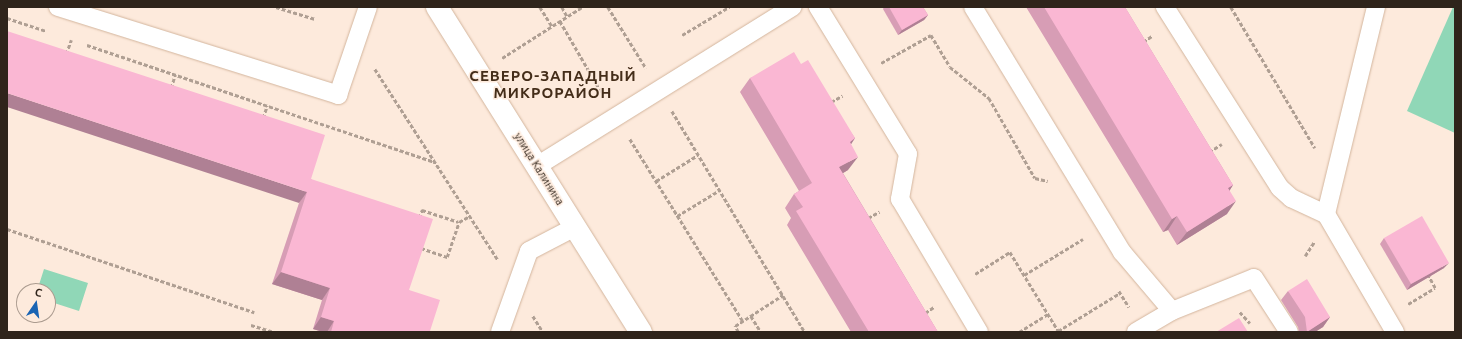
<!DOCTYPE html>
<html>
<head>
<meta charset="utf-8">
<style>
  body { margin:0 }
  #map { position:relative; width:1462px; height:339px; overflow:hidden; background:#fdeadc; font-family:Ubuntu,sans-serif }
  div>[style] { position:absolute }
  .green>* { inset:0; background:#90d7b7 }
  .path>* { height:2.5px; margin-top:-1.25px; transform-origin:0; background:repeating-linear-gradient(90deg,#af9f93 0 4px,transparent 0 6px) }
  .roads { filter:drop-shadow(0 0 1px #d3b59d) drop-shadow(0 0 1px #d3b59d) }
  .lane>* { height:18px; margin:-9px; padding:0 9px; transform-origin:9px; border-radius:9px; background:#fff }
  .street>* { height:22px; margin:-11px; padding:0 11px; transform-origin:11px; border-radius:11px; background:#fff }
  .wall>* { inset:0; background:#d79db5 }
  .shaded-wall>* { inset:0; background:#af8094 }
  .building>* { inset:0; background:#fab7d3 }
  span { translate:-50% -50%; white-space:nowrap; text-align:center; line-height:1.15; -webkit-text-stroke:3px #fdeadc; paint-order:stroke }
  .street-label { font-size:11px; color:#2f241b }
  .district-label { font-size:15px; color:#442d19; font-weight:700; letter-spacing:1px }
  .frame { position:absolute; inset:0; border:8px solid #2f241b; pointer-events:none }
  .north { position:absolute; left:16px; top:283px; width:40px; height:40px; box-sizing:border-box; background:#fdeadc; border:1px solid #ab9b8f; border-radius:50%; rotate:13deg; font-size:11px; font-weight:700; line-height:16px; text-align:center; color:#2f241b }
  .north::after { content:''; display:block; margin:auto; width:14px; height:18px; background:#1a64b3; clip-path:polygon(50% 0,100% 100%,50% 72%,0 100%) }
</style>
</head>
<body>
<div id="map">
  <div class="green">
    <i style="clip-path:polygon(1453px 7px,1455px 7px,1455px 133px,1407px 111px)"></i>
    <i style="clip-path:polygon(44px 269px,88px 283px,79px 311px,48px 301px,48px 291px,37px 291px)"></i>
  </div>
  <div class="path">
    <i style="left:276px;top:7px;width:41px;rotate:17.1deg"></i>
    <i style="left:540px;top:7px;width:22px;rotate:58deg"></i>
    <i style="left:562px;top:7px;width:10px;rotate:61deg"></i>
    <i style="left:608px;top:7px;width:72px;rotate:58.1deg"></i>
    <i style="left:1231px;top:7px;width:164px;rotate:59.2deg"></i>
    <i style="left:7px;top:18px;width:41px;rotate:18.4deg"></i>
    <i style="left:560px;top:21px;width:86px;rotate:59.8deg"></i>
    <i style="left:682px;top:35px;width:55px;rotate:-30.8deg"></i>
    <i style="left:1143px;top:42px;width:11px;rotate:-34deg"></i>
    <i style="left:87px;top:45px;width:367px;rotate:18.6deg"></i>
    <i style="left:66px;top:54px;width:15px;rotate:-70deg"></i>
    <i style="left:502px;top:58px;width:95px;rotate:-32.5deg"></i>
    <i style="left:881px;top:63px;width:57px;rotate:-29.2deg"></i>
    <i style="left:931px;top:35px;width:37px;rotate:59deg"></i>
    <i style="left:950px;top:67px;width:50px;rotate:38.5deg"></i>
    <i style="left:989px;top:98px;width:92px;rotate:60.1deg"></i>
    <i style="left:1035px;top:178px;width:13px;rotate:13deg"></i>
    <i style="left:375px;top:69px;width:227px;rotate:57.2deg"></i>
    <i style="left:171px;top:88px;width:14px;rotate:-73deg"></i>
    <i style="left:831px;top:102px;width:13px;rotate:-29deg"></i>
    <i style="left:672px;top:111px;width:258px;rotate:59deg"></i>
    <i style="left:263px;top:118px;width:13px;rotate:-72deg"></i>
    <i style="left:630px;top:139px;width:214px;rotate:58.2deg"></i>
    <i style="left:1209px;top:152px;width:15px;rotate:-32deg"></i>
    <i style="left:656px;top:181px;width:49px;rotate:-31.8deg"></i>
    <i style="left:677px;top:216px;width:50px;rotate:-31.2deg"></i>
    <i style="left:419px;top:218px;width:9px;rotate:-69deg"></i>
    <i style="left:422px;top:210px;width:38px;rotate:18deg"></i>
    <i style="left:868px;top:218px;width:13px;rotate:-29deg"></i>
    <i style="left:7px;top:229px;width:261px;rotate:18.6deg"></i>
    <i style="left:421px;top:248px;width:28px;rotate:19deg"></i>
    <i style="left:447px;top:257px;width:37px;rotate:-71deg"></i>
    <i style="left:459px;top:222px;width:13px;rotate:-29deg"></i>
    <i style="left:1305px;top:256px;width:17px;rotate:-57deg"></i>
    <i style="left:975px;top:274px;width:41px;rotate:-32.2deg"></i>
    <i style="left:1010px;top:252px;width:94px;rotate:58.5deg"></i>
    <i style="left:1024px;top:275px;width:69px;rotate:-31.4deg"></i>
    <i style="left:1119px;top:291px;width:19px;rotate:58deg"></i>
    <i style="left:1408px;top:304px;width:31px;rotate:-31deg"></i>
    <i style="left:1435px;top:288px;width:13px;rotate:-119deg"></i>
    <i style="left:1240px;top:312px;width:15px;rotate:48deg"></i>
    <i style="left:925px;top:313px;width:11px;rotate:-34deg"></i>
    <i style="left:533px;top:316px;width:19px;rotate:58deg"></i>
    <i style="left:751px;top:316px;width:19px;rotate:58deg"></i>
    <i style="left:251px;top:325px;width:24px;rotate:17deg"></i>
    <i style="left:1058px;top:331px;width:73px;rotate:-31.5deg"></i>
    <i style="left:738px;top:332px;width:7px;rotate:-117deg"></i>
    <i style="left:735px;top:326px;width:57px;rotate:-32.9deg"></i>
    <i style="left:1019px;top:332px;width:34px;rotate:-32deg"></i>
  </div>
  <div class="roads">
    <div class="lane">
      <i style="left:58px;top:7px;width:294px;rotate:17.4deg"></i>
      <i style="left:338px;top:95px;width:93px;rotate:-71.2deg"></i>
      <i style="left:818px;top:7px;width:172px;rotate:58.5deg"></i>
      <i style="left:908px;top:154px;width:46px;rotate:100.1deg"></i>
      <i style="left:900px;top:199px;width:155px;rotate:59.3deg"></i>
      <i style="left:973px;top:7px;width:287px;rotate:58.7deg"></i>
      <i style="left:1122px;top:252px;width:77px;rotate:49.7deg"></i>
      <i style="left:1165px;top:7px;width:214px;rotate:57.6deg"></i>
      <i style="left:1280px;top:188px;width:15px;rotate:42deg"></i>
      <i style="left:1291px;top:198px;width:38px;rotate:25deg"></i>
      <i style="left:1376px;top:7px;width:213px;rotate:103.6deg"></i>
      <i style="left:1326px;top:214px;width:137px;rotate:59.7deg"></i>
      <i style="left:537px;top:166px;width:301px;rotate:-31.9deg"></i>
      <i style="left:500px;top:332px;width:86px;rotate:-70.3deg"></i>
      <i style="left:529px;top:251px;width:52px;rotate:-27.6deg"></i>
      <i style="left:1136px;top:332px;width:42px;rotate:-30.3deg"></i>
      <i style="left:1172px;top:311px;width:88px;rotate:-21.9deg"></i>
      <i style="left:1254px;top:278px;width:64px;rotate:57.1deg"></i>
    </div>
    <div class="street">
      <i style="left:437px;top:7px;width:384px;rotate:57.9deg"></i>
    </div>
  </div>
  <div class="wall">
    <i style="clip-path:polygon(884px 7px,923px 7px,928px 15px,924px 20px,898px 35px,883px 9px)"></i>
    <i style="clip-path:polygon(1026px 7px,1125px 7px,1233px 185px,1230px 190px,1227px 214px,1177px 245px,1168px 230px,1163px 232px)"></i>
    <i style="clip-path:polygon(801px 64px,855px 138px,851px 144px,848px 170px,843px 173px,938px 332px,851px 332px,787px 225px,791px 218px,785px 208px,794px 194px,799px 191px,740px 92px,750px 78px)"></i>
    <i style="clip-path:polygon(311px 179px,409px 290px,430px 331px,432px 332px,323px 332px,313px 329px,322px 300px,272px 284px,299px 203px)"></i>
    <i style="clip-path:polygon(1384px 238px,1444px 268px,1407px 290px,1380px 244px)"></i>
    <i style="clip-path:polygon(1288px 291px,1330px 317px,1323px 327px,1315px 332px,1299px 332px,1298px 327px,1281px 300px)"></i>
  </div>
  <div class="shaded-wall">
    <i style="clip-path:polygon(928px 15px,924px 20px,898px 35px,902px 30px)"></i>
    <i style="clip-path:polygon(7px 93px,307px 192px,299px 203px,7px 107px)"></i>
    <i style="clip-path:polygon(855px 138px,846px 152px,850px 142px)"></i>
    <i style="clip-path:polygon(858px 157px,848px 170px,830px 181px,839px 167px)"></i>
    <i style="clip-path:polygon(1233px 185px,1224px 199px,1228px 188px)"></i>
    <i style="clip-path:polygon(1236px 201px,1227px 214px,1177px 245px,1187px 232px)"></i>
    <i style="clip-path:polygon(1177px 216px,1168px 230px,1163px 232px,1172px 219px)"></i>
    <i style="clip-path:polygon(1449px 263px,1444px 268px,1407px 290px,1411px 284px)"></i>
    <i style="clip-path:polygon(281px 272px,330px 288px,322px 300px,272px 284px)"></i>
    <i style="clip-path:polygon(321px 317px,334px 321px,327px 332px,323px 332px,313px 329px)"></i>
    <i style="clip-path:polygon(1330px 317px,1323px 327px,1315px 332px,1306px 332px)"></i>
  </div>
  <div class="building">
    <i style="clip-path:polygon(889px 7px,923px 7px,928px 15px,902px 30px)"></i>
    <i style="clip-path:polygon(1044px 7px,1125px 7px,1233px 185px,1228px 188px,1236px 201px,1187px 232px,1177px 216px,1172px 219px)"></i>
    <i style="clip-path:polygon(7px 31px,325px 135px,311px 179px,433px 219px,409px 290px,440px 300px,430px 331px,432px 332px,331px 332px,334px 321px,321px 317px,330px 288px,281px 272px,307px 192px,7px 93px)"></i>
    <i style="clip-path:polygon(794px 52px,801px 64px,808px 60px,855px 138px,850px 142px,858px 157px,839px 167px,938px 332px,869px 332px,796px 211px,803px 207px,794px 194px,812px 183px,750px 78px)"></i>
    <i style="clip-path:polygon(1422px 216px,1449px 263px,1411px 284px,1384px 238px)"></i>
    <i style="clip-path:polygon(1307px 279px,1330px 317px,1307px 332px,1305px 317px,1288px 291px)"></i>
    <i style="clip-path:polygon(1239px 318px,1248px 332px,1216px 332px)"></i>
  </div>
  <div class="street-label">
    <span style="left:539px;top:169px;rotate:58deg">улица Калинина</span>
  </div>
  <div class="district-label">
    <span style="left:553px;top:84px">СЕВЕРО-ЗАПАДНЫЙ<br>МИКРОРАЙОН</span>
  </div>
  <div class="frame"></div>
  <div class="north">С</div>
</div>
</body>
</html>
